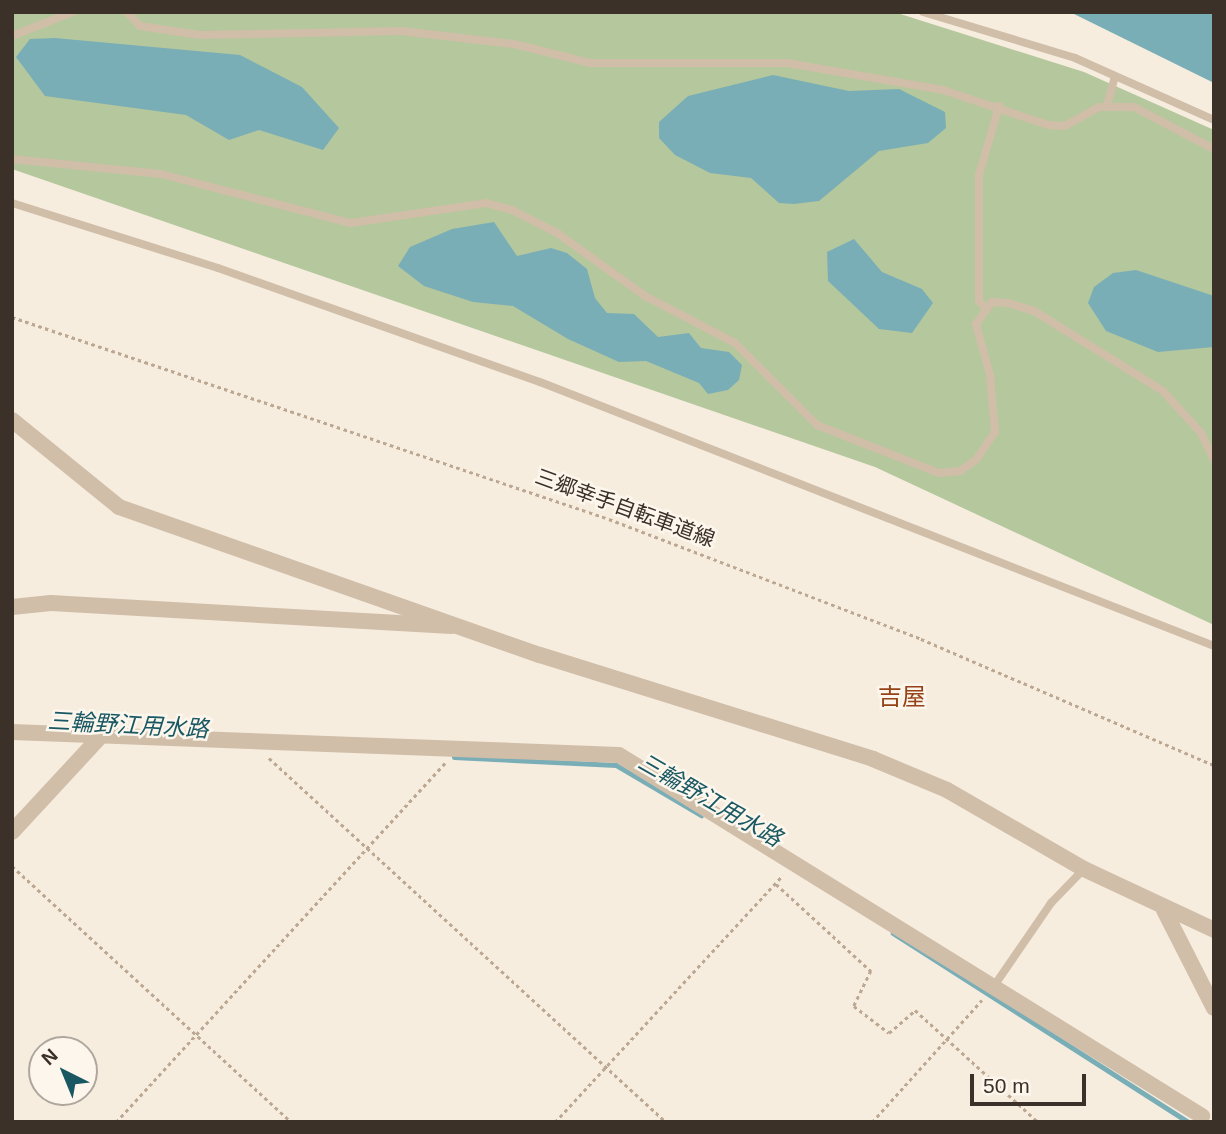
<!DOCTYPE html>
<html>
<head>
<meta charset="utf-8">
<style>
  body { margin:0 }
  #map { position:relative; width:1226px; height:1134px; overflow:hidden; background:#f6eddf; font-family:Arial,"Noto Sans JP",sans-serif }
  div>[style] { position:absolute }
  .green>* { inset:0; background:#b5c79c }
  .water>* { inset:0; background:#7aaeb7 }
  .stream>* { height:4.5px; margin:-2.25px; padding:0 2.25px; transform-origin:2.25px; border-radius:2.25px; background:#7aaeb7 }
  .path>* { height:2.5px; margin-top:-1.25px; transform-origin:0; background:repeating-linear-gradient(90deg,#bca892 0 3.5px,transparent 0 7px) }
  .service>* { height:8px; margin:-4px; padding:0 4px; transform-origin:4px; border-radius:4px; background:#d0bea9 }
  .minor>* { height:16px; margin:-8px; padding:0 8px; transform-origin:8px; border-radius:8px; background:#d0bea9 }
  span { translate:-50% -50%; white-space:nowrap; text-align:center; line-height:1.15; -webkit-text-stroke:5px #fcf6ec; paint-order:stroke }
  .street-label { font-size:21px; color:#3c3129 }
  .water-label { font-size:23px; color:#195863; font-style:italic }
  .quarter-label { font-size:24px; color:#954218 }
  .frame { position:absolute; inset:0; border:14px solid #3c3129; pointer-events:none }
  .north { position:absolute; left:28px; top:1036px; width:70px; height:70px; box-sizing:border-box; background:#fcf6ec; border:2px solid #afa79e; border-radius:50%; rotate:317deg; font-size:19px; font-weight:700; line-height:28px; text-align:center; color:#3c3129 }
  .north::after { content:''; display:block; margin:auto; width:24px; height:32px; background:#195863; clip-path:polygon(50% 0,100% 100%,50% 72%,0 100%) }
  .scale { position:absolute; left:970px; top:1074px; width:116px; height:32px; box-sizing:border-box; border:4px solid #3c3129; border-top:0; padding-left:9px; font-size:21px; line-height:24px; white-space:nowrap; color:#3c3129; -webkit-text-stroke:5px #fcf6ec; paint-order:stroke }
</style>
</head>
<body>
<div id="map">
  <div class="green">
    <i style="clip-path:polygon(12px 12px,894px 12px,1084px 72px,1214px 130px,1214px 625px,875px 467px,12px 169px)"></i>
  </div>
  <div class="water">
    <i style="clip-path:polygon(1070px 12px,1214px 12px,1214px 83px)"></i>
    <i style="clip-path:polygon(55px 38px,240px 55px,302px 87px,339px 128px,323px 150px,259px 130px,229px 140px,186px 115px,45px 96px,16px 57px,30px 39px)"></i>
    <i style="clip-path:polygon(773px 75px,849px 91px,899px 89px,945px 112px,946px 128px,928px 143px,879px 151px,819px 201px,794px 204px,779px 203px,751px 178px,710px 173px,675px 155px,659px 138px,659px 122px,688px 96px)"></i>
    <i style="clip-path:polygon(494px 222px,517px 256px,551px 248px,567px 253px,587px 269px,595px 298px,607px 313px,634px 314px,658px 337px,689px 333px,701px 348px,729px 352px,742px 365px,739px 380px,728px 390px,708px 394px,699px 383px,646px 361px,619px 362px,568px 339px,513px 306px,473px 302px,424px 286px,398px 266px,410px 247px,452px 229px)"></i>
    <i style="clip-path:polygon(854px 239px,882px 272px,922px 289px,933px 303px,912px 333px,879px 329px,828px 281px,827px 252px)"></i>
    <i style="clip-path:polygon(1136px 270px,1214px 296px,1214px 347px,1158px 352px,1106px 331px,1088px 303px,1094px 287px,1113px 273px)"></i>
  </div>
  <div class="stream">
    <i style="left:454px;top:757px;width:162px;rotate:2.8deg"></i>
    <i style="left:616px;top:765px;width:99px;rotate:30.5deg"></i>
    <i style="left:893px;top:933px;width:351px;rotate:32.6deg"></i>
  </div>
  <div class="path">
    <i style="left:12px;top:317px;width:630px;rotate:18.69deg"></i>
    <i style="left:609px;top:519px;width:334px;rotate:21deg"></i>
    <i style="left:921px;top:639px;width:319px;rotate:23.3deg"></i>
    <i style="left:269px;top:758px;width:539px;rotate:42.52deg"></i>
    <i style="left:12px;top:866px;width:379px;rotate:42.5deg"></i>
    <i style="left:776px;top:884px;width:129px;rotate:42.5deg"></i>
    <i style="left:871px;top:971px;width:39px;rotate:116deg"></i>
    <i style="left:854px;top:1006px;width:44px;rotate:37.6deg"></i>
    <i style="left:889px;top:1033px;width:35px;rotate:-41deg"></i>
    <i style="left:915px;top:1010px;width:166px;rotate:42.3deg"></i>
    <i style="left:116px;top:1122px;width:487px;rotate:-47.5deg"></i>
    <i style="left:555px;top:1122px;width:336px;rotate:-47.3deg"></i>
    <i style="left:872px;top:1122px;width:164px;rotate:-48deg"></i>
  </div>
  <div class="service">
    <i style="left:127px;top:12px;width:19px;rotate:47deg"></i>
    <i style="left:140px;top:26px;width:60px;rotate:8.7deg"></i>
    <i style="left:199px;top:35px;width:202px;rotate:-1.1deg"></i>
    <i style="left:401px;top:31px;width:114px;rotate:6.6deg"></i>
    <i style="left:514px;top:44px;width:78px;rotate:14deg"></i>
    <i style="left:590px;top:63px;width:197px"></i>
    <i style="left:787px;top:63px;width:158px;rotate:9.8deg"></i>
    <i style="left:943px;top:90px;width:111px;rotate:18.4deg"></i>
    <i style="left:1048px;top:125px;width:17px;rotate:3deg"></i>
    <i style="left:1065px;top:126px;width:39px;rotate:-29deg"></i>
    <i style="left:1099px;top:107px;width:35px"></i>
    <i style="left:1134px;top:107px;width:90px;rotate:27.7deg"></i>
    <i style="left:923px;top:12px;width:159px;rotate:16.8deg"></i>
    <i style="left:1075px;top:58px;width:152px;rotate:24deg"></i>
    <i style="left:12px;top:36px;width:66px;rotate:-21.5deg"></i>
    <i style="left:1107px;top:106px;width:30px;rotate:-75deg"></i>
    <i style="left:12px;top:159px;width:150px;rotate:5.7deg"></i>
    <i style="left:161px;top:174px;width:196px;rotate:14.5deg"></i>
    <i style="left:351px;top:223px;width:136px;rotate:-8.4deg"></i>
    <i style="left:486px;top:203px;width:27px;rotate:15deg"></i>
    <i style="left:512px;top:210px;width:51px;rotate:27.1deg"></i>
    <i style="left:557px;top:233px;width:108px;rotate:35.6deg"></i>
    <i style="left:645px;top:296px;width:102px;rotate:27.6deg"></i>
    <i style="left:735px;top:343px;width:116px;rotate:45deg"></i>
    <i style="left:817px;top:425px;width:131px;rotate:21.5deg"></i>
    <i style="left:939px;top:473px;width:21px;rotate:-5deg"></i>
    <i style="left:960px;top:471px;width:19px;rotate:-35deg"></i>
    <i style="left:976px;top:460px;width:34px;rotate:-56deg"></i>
    <i style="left:995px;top:432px;width:57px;rotate:-95deg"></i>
    <i style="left:990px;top:375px;width:53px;rotate:-105.4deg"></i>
    <i style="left:976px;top:324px;width:27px;rotate:-54deg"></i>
    <i style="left:992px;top:302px;width:16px;rotate:4deg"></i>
    <i style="left:1008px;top:303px;width:27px;rotate:17deg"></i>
    <i style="left:1034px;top:311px;width:152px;rotate:31.8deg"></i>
    <i style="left:1163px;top:391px;width:57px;rotate:47.9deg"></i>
    <i style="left:1201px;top:433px;width:30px;rotate:64deg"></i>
    <i style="left:12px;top:203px;width:216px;rotate:17.5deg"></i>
    <i style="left:218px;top:268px;width:342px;rotate:19.5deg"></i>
    <i style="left:540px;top:382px;width:724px;rotate:21.39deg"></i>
    <i style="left:985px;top:308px;width:9px;rotate:-131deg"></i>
    <i style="left:979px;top:301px;width:126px;rotate:-90deg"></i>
    <i style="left:979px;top:175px;width:72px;rotate:-73.8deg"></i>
    <i style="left:994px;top:986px;width:101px;rotate:-55.5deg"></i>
    <i style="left:1051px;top:903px;width:47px;rotate:-45.9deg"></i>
  </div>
  <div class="minor">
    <i style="left:12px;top:420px;width:138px;rotate:39.1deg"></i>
    <i style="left:119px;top:507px;width:446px;rotate:19.4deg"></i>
    <i style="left:540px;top:655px;width:349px;rotate:17.3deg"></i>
    <i style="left:873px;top:759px;width:80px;rotate:22.7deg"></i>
    <i style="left:947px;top:790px;width:158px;rotate:30deg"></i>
    <i style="left:1084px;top:869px;width:144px;rotate:25.1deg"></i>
    <i style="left:12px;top:607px;width:39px;rotate:-6deg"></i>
    <i style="left:51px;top:603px;width:401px;rotate:3.3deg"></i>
    <i style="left:12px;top:732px;width:607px;rotate:2.17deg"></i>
    <i style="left:619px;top:755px;width:686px;rotate:31.77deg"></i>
    <i style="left:12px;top:832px;width:131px;rotate:-47.2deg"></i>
    <i style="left:1164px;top:910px;width:110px;rotate:63deg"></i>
  </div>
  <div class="street-label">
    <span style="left:625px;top:508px;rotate:20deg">三郷幸手自転車道線</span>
  </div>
  <div class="water-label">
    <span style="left:128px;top:725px;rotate:3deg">三輪野江用水路</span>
    <span style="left:710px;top:800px;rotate:30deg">三輪野江用水路</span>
  </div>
  <div class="quarter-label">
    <span style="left:902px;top:697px">吉屋</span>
  </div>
  <div class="frame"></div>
  <div class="north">N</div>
  <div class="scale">50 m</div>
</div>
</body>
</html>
